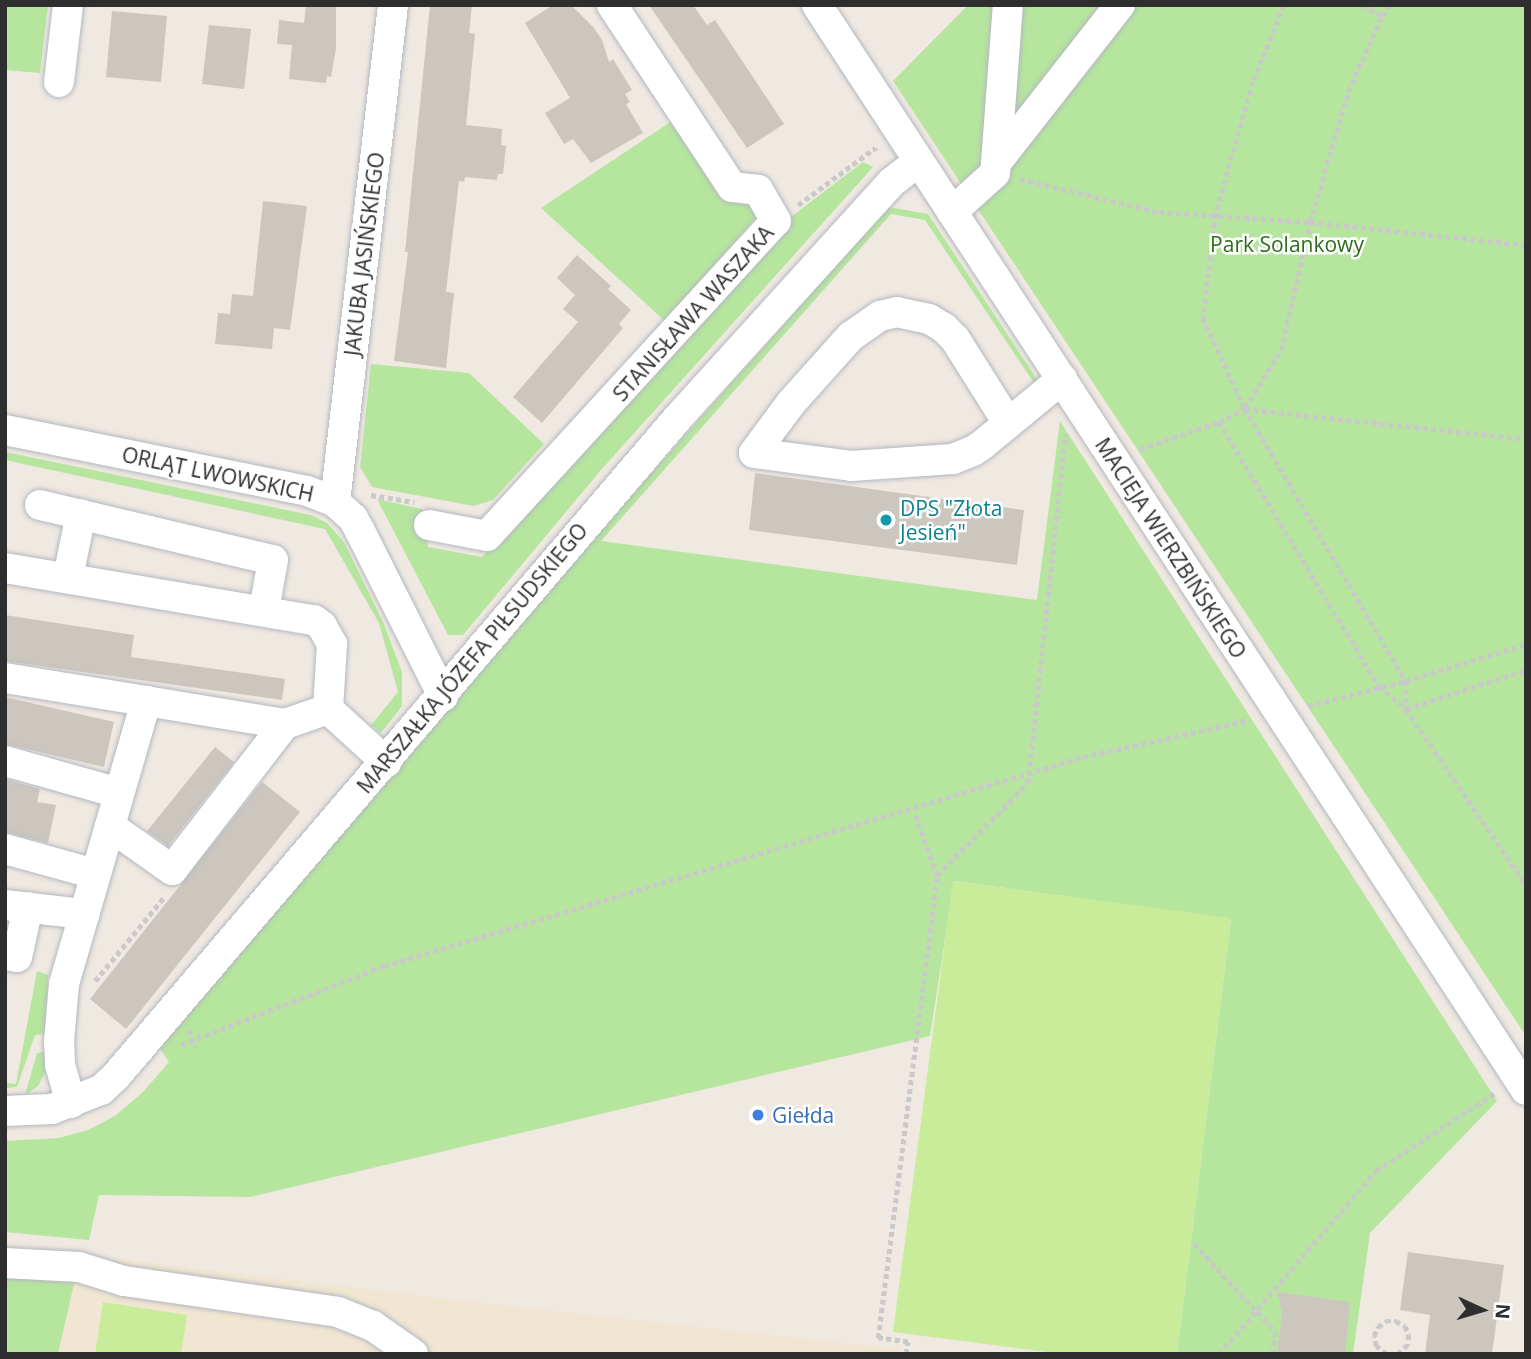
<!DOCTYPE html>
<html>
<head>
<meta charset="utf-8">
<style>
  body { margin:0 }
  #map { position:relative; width:1531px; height:1359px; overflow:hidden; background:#efe9e1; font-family:"Open Sans",sans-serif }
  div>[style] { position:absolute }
  .education>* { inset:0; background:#f0e6d1 }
  .green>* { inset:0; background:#b6e59e }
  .pitch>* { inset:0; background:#c9ec9a }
  .building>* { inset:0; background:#cbc7bf }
  .path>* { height:4.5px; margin-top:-2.25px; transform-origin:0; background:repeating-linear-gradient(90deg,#c9c9c9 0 5px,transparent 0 8.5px) }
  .roads { filter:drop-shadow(0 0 2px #b4b7c1) drop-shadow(0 0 2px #b4b7c1) }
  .minor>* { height:30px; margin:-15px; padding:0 15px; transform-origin:15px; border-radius:15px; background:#fff }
  .dots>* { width:19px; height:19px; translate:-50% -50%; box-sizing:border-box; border:4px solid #fff; border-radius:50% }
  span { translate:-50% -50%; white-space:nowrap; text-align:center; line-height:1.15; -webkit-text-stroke:5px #fff; paint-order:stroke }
  .park-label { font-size:21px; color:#2c6e1b }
  .street-label { font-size:21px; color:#2e2e2e }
  .culture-label { font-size:21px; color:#0d838f }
  .left { translate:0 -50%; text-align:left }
  .shop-label { font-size:21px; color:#366cbe }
  .frame { position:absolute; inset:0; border:7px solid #2e2e2e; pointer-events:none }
  .north { position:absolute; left:1447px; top:1275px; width:70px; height:70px; -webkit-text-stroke:5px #fff; paint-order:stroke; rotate:94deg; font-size:19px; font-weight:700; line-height:28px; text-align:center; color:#2e2e2e }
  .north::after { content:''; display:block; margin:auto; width:24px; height:32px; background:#2e2e2e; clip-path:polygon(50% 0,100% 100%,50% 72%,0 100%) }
</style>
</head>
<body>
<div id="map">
  <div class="education">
    <i style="clip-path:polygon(86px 1255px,482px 1303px,900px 1349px,899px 1354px,58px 1354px,76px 1275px)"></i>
  </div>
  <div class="green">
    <i style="clip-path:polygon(5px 5px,48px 5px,40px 73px,5px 70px)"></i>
    <i style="clip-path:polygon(968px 5px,1526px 5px,1526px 1036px,893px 81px)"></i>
    <i style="clip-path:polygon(672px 121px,726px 201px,740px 193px,761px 212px,665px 321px,541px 208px)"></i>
    <i style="clip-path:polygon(863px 162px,873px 167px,601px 470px,473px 623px,463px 635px,448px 635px,377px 499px,422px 509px,428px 547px,482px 557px,779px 226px)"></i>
    <i style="clip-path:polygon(888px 207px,928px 214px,1044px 390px,1040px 392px,925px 220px,891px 214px,601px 541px,1037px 600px,1060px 421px,1497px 1101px,1370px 1233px,1353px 1354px,1177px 1354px,1231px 919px,954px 881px,930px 1036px,250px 1197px,99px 1195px,89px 1240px,5px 1232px,5px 1141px,59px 1138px,88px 1130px,115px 1116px,143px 1092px,169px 1062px,159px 1047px,592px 540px)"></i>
    <i style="clip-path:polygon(371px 364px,469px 373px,544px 444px,493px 500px,474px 506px,372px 487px,360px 467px)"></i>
    <i style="clip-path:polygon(5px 452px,311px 515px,327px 523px,344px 542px,383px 622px,402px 672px,402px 706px,381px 733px,371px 725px,398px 692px,379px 623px,325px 529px,5px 460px)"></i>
    <i style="clip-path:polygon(37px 971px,48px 975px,45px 1034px,35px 1035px,17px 1087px,5px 1088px,5px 1083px,16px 1084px)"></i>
    <i style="clip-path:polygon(45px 1052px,45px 1073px,38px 1086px,25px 1095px,37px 1053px)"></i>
    <i style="clip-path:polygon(5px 1270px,76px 1275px,58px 1354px,5px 1354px)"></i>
  </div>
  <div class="pitch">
    <i style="clip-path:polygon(953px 881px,1231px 918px,1177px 1354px,1062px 1354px,893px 1332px)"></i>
    <i style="clip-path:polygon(103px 1302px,187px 1315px,181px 1354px,95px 1354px)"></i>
  </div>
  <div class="building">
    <i style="clip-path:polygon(306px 5px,336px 5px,336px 49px,331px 77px,327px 76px,326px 83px,289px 79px,292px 45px,277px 44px,279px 20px,304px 23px)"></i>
    <i style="clip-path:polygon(430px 5px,472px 5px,469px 33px,475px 34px,466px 125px,502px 129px,501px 145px,506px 146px,503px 174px,498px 174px,497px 180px,465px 177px,464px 182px,459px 181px,446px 292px,454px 293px,446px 368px,394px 361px,408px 252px,405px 252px)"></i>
    <i style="clip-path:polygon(553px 5px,571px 5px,594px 28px,602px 40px,609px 62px,613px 59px,632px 90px,625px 94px,630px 102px,626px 104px,643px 133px,591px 163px,573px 139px,564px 144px,545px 113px,570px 98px,525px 23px)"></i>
    <i style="clip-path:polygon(649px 5px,693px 5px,707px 25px,715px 20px,784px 124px,747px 148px)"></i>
    <i style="clip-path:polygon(112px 11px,167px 16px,161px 82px,106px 77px)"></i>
    <i style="clip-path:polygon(209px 25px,251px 29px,244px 89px,202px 84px)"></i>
    <i style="clip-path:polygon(263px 201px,307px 206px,290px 330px,274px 328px,272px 349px,215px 344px,218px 313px,230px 314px,232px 294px,253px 296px)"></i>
    <i style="clip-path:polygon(577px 255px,611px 286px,608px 289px,631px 310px,619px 324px,623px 328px,542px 423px,513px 397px,578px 322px,563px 309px,575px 295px,557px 278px)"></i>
    <i style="clip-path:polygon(755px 473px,1024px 510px,1017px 565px,749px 530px)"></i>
    <i style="clip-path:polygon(5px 615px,134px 635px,131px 657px,285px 679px,282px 700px,5px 661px)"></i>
    <i style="clip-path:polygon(5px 697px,114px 722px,104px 767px,5px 744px)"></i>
    <i style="clip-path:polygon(215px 747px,234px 762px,168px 846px,147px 831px)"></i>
    <i style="clip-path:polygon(5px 779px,40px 789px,37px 802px,56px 805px,48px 843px,5px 832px)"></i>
    <i style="clip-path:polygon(262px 782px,300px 812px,126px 1029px,90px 999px)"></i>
    <i style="clip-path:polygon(1408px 1252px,1504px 1265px,1492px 1354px,1425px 1354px,1430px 1315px,1400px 1310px)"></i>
    <i style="clip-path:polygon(1277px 1292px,1350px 1302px,1345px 1354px,1277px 1354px,1282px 1313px)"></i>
  </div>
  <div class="path">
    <i style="left:1284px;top:5px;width:83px;rotate:111.9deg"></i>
    <i style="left:1253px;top:82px;width:137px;rotate:105.7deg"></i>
    <i style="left:1216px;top:214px;width:105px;rotate:97.1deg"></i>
    <i style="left:1203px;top:318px;width:100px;rotate:65.2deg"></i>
    <i style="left:1245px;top:409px;width:316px;rotate:59.4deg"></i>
    <i style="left:1406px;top:681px;width:28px;rotate:90deg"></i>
    <i style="left:1406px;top:709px;width:213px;rotate:55.7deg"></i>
    <i style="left:1362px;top:5px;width:23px;rotate:29deg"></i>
    <i style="left:1382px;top:16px;width:14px;rotate:-54deg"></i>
    <i style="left:1020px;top:179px;width:143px;rotate:13.4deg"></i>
    <i style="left:1159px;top:212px;width:151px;rotate:3.8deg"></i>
    <i style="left:1310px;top:222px;width:217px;rotate:6.1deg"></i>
    <i style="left:798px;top:205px;width:96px;rotate:-36.5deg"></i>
    <i style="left:875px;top:148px;width:3px;rotate:72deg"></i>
    <i style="left:1245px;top:408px;width:68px;rotate:-58.2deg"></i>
    <i style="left:1281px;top:350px;width:131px;rotate:-77.2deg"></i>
    <i style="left:1310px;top:222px;width:135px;rotate:-73.7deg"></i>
    <i style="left:1348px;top:92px;width:83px;rotate:-65.9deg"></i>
    <i style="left:1219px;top:422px;width:309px;rotate:58.8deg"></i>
    <i style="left:1379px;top:686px;width:35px;rotate:40deg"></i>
    <i style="left:1406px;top:709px;width:126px;rotate:-18deg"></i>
    <i style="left:1140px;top:449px;width:83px;rotate:-18.9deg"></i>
    <i style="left:1219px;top:422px;width:29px;rotate:-27deg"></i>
    <i style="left:1245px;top:409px;width:283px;rotate:6.1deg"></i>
    <i style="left:371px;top:495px;width:44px;rotate:9.2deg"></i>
    <i style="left:1308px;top:706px;width:101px;rotate:-14.3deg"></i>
    <i style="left:1406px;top:681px;width:126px;rotate:-17.1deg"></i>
    <i style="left:916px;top:815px;width:64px;rotate:70.7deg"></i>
    <i style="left:95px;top:981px;width:110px;rotate:-50.5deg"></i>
    <i style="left:189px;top:1030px;width:19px;rotate:69deg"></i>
    <i style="left:181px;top:1045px;width:218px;rotate:-21.3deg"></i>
    <i style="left:384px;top:966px;width:730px;rotate:-16.65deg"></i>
    <i style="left:1083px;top:757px;width:171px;rotate:-12.5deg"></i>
    <i style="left:1194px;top:1244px;width:120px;rotate:47deg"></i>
    <i style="left:1276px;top:1332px;width:22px;rotate:98deg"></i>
    <i style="left:906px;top:1354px;width:12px;rotate:-81deg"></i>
    <i style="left:908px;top:1342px;width:30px;rotate:-172deg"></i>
    <i style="left:878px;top:1338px;width:467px;rotate:-82.7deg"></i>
    <i style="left:937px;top:875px;width:129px;rotate:-45.3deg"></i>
    <i style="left:1028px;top:783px;width:351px;rotate:-83.9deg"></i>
    <i style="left:1219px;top:1354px;width:241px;rotate:-49.4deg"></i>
    <i style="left:1376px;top:1171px;width:142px;rotate:-33.2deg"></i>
    <i style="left:1386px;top:1354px;width:13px;rotate:-141deg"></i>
    <i style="left:1376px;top:1346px;width:10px;rotate:-101deg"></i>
    <i style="left:1374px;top:1336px;width:10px;rotate:-66deg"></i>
    <i style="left:1378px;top:1327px;width:10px;rotate:-37deg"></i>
    <i style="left:1386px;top:1321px;width:10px"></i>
    <i style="left:1396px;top:1321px;width:10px;rotate:29deg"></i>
    <i style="left:1405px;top:1326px;width:10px;rotate:66deg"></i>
    <i style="left:1409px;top:1335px;width:10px;rotate:96deg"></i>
    <i style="left:1408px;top:1345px;width:13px;rotate:138deg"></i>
  </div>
  <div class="roads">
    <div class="minor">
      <i style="left:817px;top:5px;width:1296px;rotate:56.84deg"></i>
      <i style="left:59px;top:82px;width:78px;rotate:-83.3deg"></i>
      <i style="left:996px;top:163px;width:158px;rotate:-85.7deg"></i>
      <i style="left:952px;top:212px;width:58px;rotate:-42.2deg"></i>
      <i style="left:995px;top:173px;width:10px;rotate:-84deg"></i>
      <i style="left:996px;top:163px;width:201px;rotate:-51.9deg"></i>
      <i style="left:1008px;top:423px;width:99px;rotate:-122.2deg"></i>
      <i style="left:955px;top:339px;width:16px;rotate:-135deg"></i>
      <i style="left:944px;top:328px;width:17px;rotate:-149deg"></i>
      <i style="left:929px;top:319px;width:33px;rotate:-168deg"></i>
      <i style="left:897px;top:312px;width:17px;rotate:167deg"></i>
      <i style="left:880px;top:316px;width:35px;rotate:145deg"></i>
      <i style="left:851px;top:336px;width:90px;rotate:131.8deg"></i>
      <i style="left:791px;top:403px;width:62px;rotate:126.5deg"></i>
      <i style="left:754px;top:453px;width:98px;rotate:7.6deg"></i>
      <i style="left:851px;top:466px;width:102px;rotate:-3.9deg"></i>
      <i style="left:953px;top:459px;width:22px;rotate:-22deg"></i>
      <i style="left:973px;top:451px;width:11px;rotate:-34deg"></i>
      <i style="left:982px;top:445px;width:104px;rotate:-39.5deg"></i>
      <i style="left:5px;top:430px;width:308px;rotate:11.4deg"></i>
      <i style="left:307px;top:491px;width:30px;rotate:21deg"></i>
      <i style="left:335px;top:502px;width:24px;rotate:42deg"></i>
      <i style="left:353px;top:518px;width:15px;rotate:62deg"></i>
      <i style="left:360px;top:531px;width:185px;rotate:63.3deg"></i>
      <i style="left:335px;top:502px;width:500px;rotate:-83.34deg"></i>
      <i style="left:40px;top:505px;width:239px;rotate:13.3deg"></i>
      <i style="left:273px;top:560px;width:51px;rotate:100.2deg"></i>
      <i style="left:429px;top:525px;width:59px;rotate:10.7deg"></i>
      <i style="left:487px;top:536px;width:427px;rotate:-47.5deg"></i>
      <i style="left:776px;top:221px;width:36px;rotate:-120deg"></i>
      <i style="left:758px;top:190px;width:26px;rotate:-173deg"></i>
      <i style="left:732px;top:187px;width:218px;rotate:-123.4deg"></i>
      <i style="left:5px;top:568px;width:313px;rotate:9.6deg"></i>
      <i style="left:314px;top:620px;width:10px;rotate:37deg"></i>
      <i style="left:322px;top:626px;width:21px;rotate:61deg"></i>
      <i style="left:332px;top:644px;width:65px;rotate:93.5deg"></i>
      <i style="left:68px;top:577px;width:64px;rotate:-78.3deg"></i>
      <i style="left:5px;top:678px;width:143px;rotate:9.3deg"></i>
      <i style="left:5px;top:761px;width:118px;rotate:15.7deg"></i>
      <i style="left:110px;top:826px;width:76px;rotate:35.4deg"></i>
      <i style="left:172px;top:870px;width:185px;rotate:-52.3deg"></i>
      <i style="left:5px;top:849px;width:93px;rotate:15.5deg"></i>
      <i style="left:5px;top:905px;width:80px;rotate:6.5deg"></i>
      <i style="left:5px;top:955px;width:12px;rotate:9deg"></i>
      <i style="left:17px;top:957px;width:51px;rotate:-77.6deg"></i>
      <i style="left:71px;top:1103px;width:40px;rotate:-106deg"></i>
      <i style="left:60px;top:1065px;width:23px;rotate:-92deg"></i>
      <i style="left:59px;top:1042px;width:58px;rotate:-85.1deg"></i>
      <i style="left:64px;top:984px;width:295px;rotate:-73.8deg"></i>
      <i style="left:146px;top:701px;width:141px;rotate:9.4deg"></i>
      <i style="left:285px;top:724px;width:46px;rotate:-19.2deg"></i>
      <i style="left:328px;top:709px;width:79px;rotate:42.4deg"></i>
      <i style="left:5px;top:1111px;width:47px;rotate:-2.4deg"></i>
      <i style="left:52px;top:1109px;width:53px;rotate:-21.2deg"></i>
      <i style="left:101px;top:1090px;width:21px;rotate:-43deg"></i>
      <i style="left:116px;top:1076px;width:863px;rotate:-49.51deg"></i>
      <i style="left:676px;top:420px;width:321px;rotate:-47.8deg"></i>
      <i style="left:892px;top:182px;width:34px;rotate:-38deg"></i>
      <i style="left:5px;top:1263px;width:74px;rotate:3.1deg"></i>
      <i style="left:79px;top:1267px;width:47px;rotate:17.3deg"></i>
      <i style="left:124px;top:1281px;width:216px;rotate:8.2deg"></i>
      <i style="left:338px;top:1312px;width:38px;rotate:22deg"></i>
      <i style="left:373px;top:1326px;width:49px;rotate:35deg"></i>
    </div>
  </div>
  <div class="dots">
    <i style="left:886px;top:520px;background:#0f9aa8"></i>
    <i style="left:758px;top:1115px;background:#3f7fe0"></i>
  </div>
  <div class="park-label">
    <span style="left:1287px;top:244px">Park Solankowy</span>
  </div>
  <div class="street-label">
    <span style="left:364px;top:254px;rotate:-83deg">JAKUBA JASIŃSKIEGO</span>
    <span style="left:693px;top:313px;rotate:-48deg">STANISŁAWA WASZAKA</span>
    <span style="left:218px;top:474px;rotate:12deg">ORLĄT LWOWSKICH</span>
    <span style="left:1171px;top:548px;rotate:57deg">MACIEJA WIERZBIŃSKIEGO</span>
    <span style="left:472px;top:658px;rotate:-50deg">MARSZAŁKA JÓZEFA PIŁSUDSKIEGO</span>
  </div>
  <div class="culture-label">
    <span class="left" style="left:900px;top:520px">DPS "Złota<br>Jesień"</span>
  </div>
  <div class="shop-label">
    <span class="left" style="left:772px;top:1115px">Giełda</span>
  </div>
  <div class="frame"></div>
  <div class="north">N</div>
</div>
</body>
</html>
